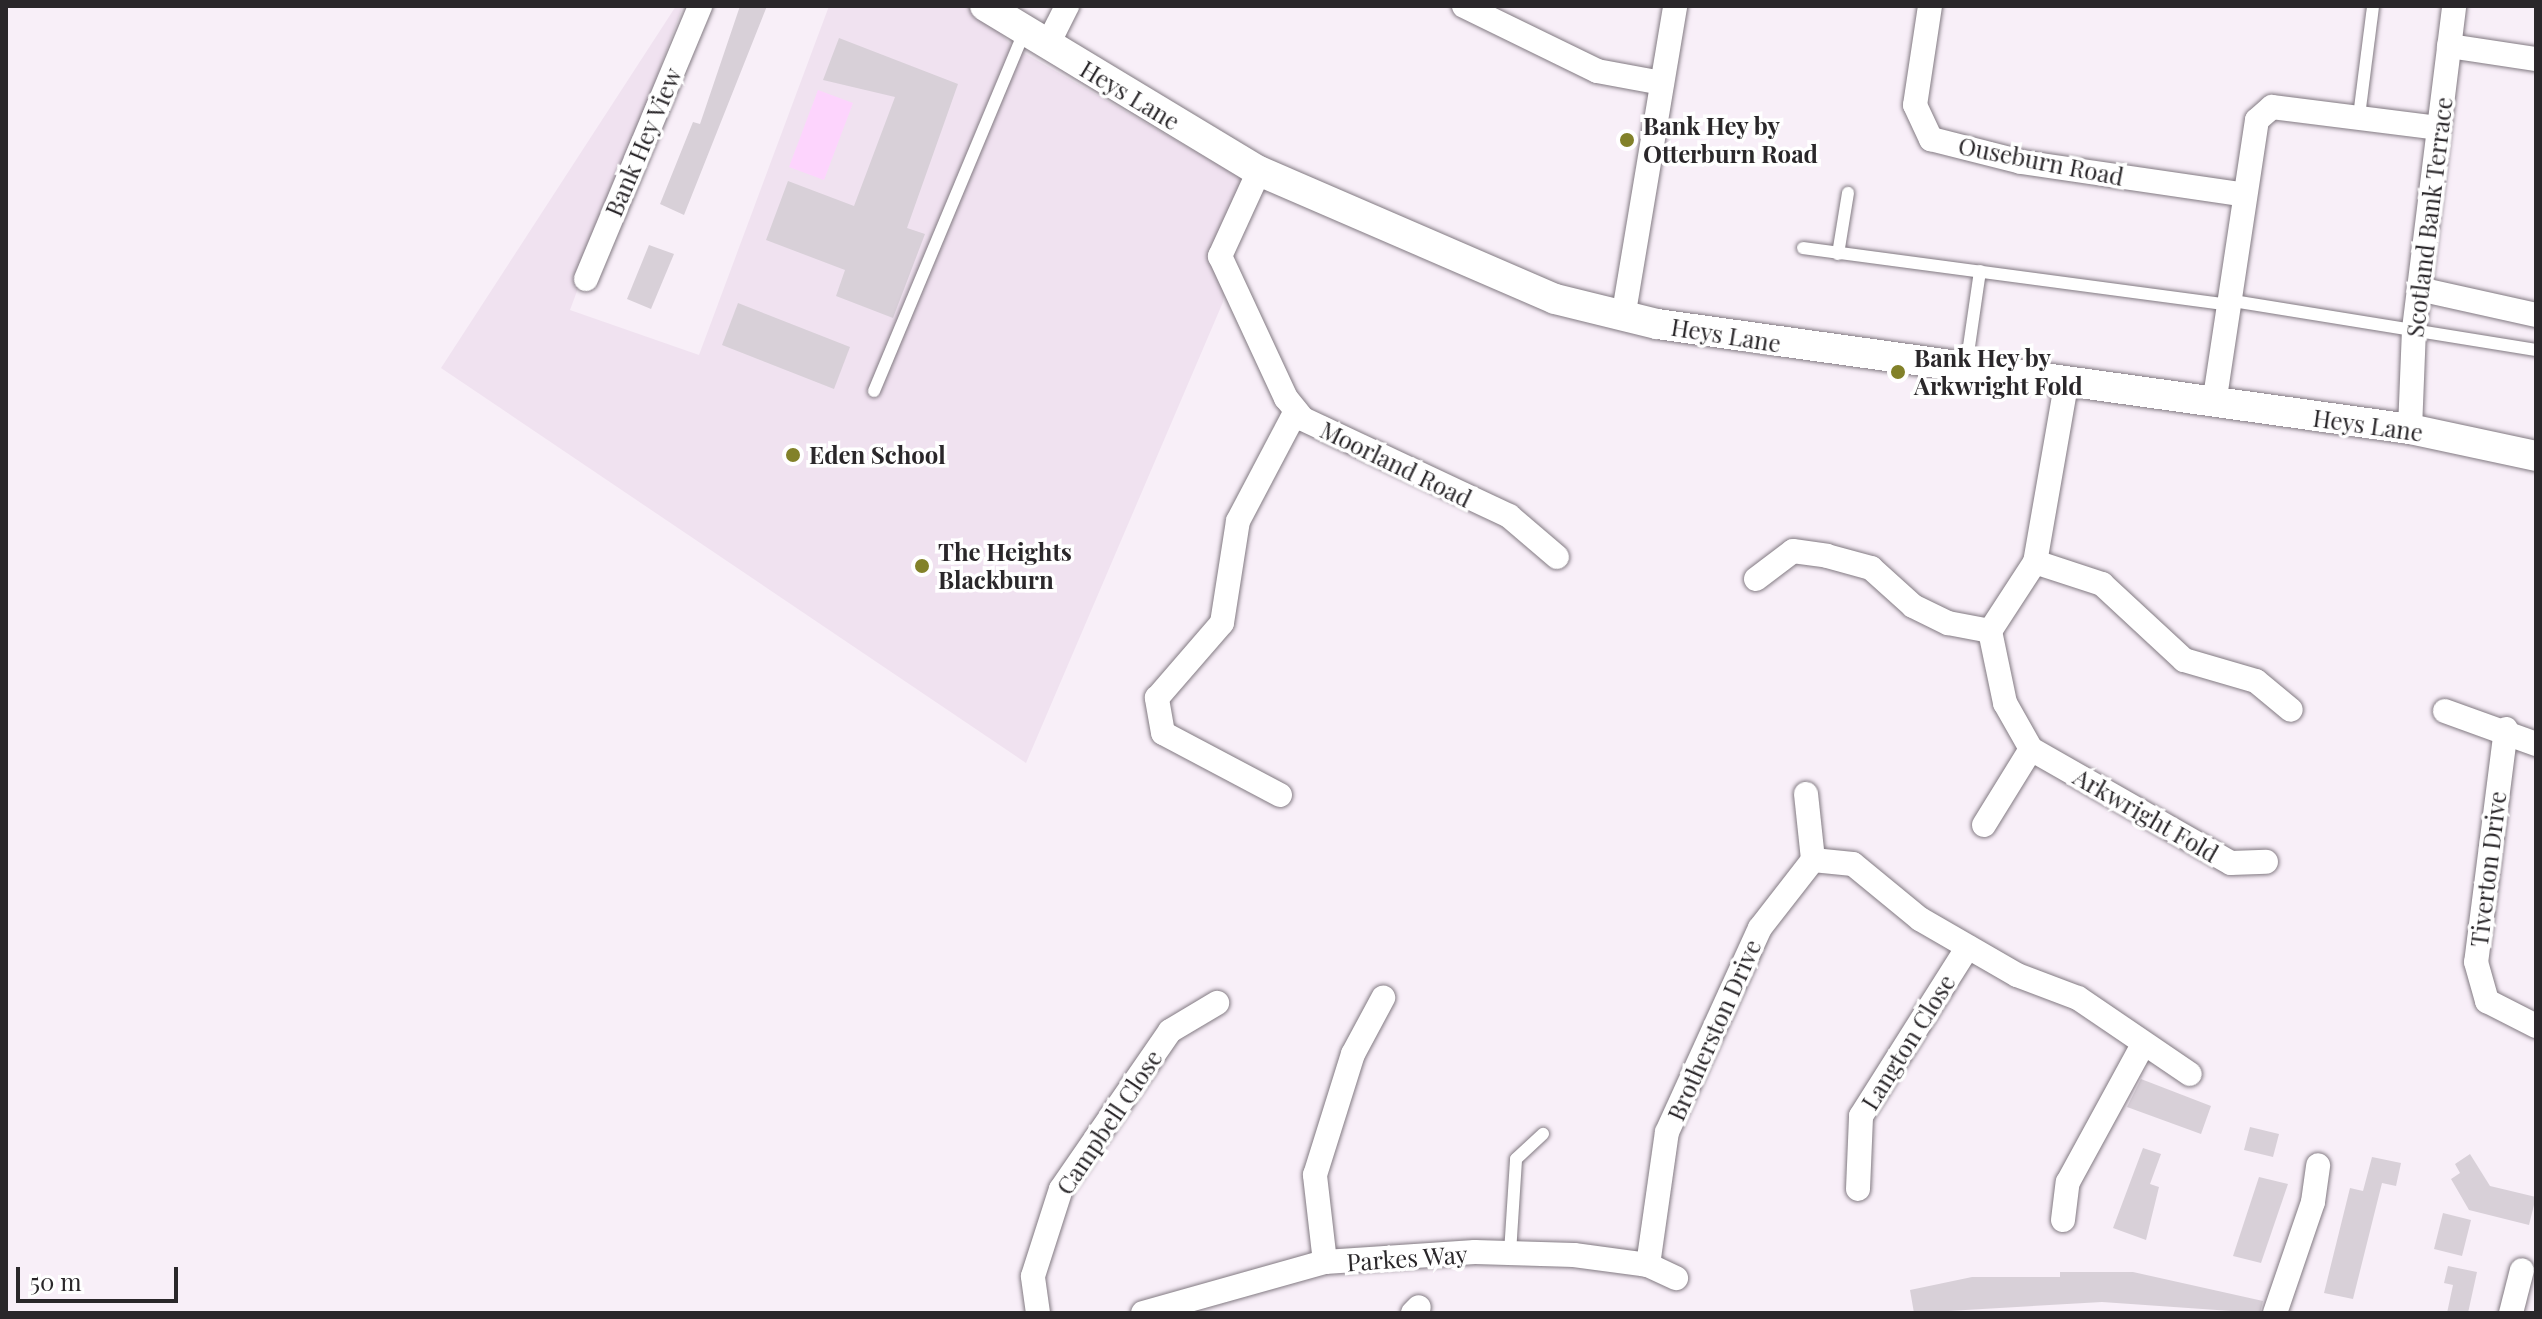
<!DOCTYPE html>
<html>
<head>
<meta charset="utf-8">
<style>
  body { margin:0 }
  #map { position:relative; width:2542px; height:1319px; overflow:hidden; background:#f8eff8; font-family:"Playfair Display",serif }
  div>[style] { position:absolute }
  .built>* { inset:0; background:#f0e2f0 }
  .green>* { inset:0; background:#fdd4fd }
  .building>* { inset:0; background:#d8d0d8 }
  .roads { filter:drop-shadow(0 0 2px #827a82) drop-shadow(0 0 2px #827a82) }
  .service>* { height:12px; margin:-6px; padding:0 6px; transform-origin:6px; border-radius:6px; background:#fff }
  .minor>* { height:24px; margin:-12px; padding:0 12px; transform-origin:12px; border-radius:12px; background:#fff }
  .tertiary>* { height:30px; margin:-15px; padding:0 15px; transform-origin:15px; border-radius:15px; background:#fff }
  .dots>* { width:22px; height:22px; translate:-50% -50%; box-sizing:border-box; border:4px solid #fff; border-radius:50% }
  span { translate:-50% -50%; white-space:nowrap; text-align:center; line-height:1.15; -webkit-text-stroke:7px #fff; paint-order:stroke }
  .street-label { font-size:24px; color:#2a272a }
  .poi-label { font-size:24px; color:#2a272a; font-weight:700 }
  .left { translate:0 -50%; text-align:left }
  .frame { position:absolute; inset:0; border:8px solid #2a272a; pointer-events:none }
  .scale { position:absolute; left:16px; top:1267px; width:162px; height:36px; box-sizing:border-box; border:4px solid #2a272a; border-top:0; padding-left:10px; font-size:24px; line-height:28px; white-space:nowrap; color:#2a272a; -webkit-text-stroke:6px #fff; paint-order:stroke }
</style>
</head>
<body>
<div id="map">
  <div class="built">
    <i style="clip-path:polygon(676px 6px,683px 6px,570px 310px,699px 355px,829px 6px,972px 6px,1014px 47px,1241px 178px,1223px 302px,1026px 763px,441px 368px)"></i>
  </div>
  <div class="green">
    <i style="clip-path:polygon(818px 90px,853px 103px,824px 180px,789px 167px)"></i>
  </div>
  <div class="building">
    <i style="clip-path:polygon(740px 6px,767px 6px,684px 215px,660px 204px,693px 122px,700px 124px)"></i>
    <i style="clip-path:polygon(839px 38px,958px 84px,907px 228px,925px 234px,893px 318px,836px 296px,845px 270px,766px 240px,788px 181px,854px 206px,895px 97px,823px 80px)"></i>
    <i style="clip-path:polygon(649px 245px,674px 254px,651px 309px,627px 299px)"></i>
    <i style="clip-path:polygon(738px 303px,850px 347px,834px 389px,722px 345px)"></i>
    <i style="clip-path:polygon(2141px 1079px,2211px 1106px,2201px 1134px,2127px 1107px)"></i>
    <i style="clip-path:polygon(2250px 1127px,2279px 1134px,2273px 1157px,2244px 1150px)"></i>
    <i style="clip-path:polygon(2143px 1148px,2161px 1154px,2150px 1184px,2159px 1187px,2146px 1240px,2113px 1228px)"></i>
    <i style="clip-path:polygon(2470px 1154px,2490px 1186px,2536px 1197px,2529px 1225px,2469px 1210px,2451px 1179px,2460px 1173px,2455px 1164px)"></i>
    <i style="clip-path:polygon(2372px 1157px,2401px 1163px,2396px 1186px,2382px 1183px,2353px 1299px,2324px 1293px,2350px 1188px,2363px 1191px)"></i>
    <i style="clip-path:polygon(2259px 1177px,2288px 1184px,2261px 1263px,2233px 1256px)"></i>
    <i style="clip-path:polygon(2443px 1213px,2471px 1220px,2462px 1256px,2434px 1249px)"></i>
    <i style="clip-path:polygon(2448px 1266px,2477px 1272px,2468px 1313px,2447px 1313px,2453px 1285px,2444px 1283px)"></i>
    <i style="clip-path:polygon(2060px 1272px,2133px 1272px,2263px 1301px,2260px 1313px,2102px 1302px,1914px 1313px,1910px 1290px,1972px 1277px,2060px 1277px)"></i>
  </div>
  <div class="roads">
    <div class="service">
      <i style="left:2359px;top:116px;width:111px;rotate:-82.7deg"></i>
      <i style="left:1803px;top:248px;width:426px;rotate:7.6deg"></i>
      <i style="left:1838px;top:254px;width:62px;rotate:-80.7deg"></i>
      <i style="left:2227px;top:300px;width:313px;rotate:9.2deg"></i>
      <i style="left:1966px;top:367px;width:97px;rotate:-81.7deg"></i>
      <i style="left:874px;top:391px;width:389px;rotate:-67.3deg"></i>
      <i style="left:1510px;top:1253px;width:94px;rotate:-86.3deg"></i>
      <i style="left:1516px;top:1159px;width:37px;rotate:-43deg"></i>
    </div>
    <div class="minor">
      <i style="left:1464px;top:6px;width:148px;rotate:26deg"></i>
      <i style="left:1597px;top:71px;width:66px;rotate:10.5deg"></i>
      <i style="left:1930px;top:6px;width:100px;rotate:98.6deg"></i>
      <i style="left:1915px;top:105px;width:38px;rotate:65deg"></i>
      <i style="left:1931px;top:139px;width:93px;rotate:14.3deg"></i>
      <i style="left:2021px;top:162px;width:222px;rotate:8.3deg"></i>
      <i style="left:1047px;top:46px;width:45px;rotate:-63.4deg"></i>
      <i style="left:2449px;top:46px;width:88px;rotate:8.5deg"></i>
      <i style="left:1259px;top:171px;width:94px;rotate:114.6deg"></i>
      <i style="left:1220px;top:256px;width:157px;rotate:65.1deg"></i>
      <i style="left:1286px;top:398px;width:27px;rotate:51deg"></i>
      <i style="left:1303px;top:419px;width:228px;rotate:25.2deg"></i>
      <i style="left:1509px;top:516px;width:63px;rotate:40.5deg"></i>
      <i style="left:586px;top:279px;width:296px;rotate:-67.3deg"></i>
      <i style="left:2419px;top:289px;width:120px;rotate:12.5deg"></i>
      <i style="left:1624px;top:312px;width:310px;rotate:-80.5deg"></i>
      <i style="left:2066px;top:385px;width:180px;rotate:99.9deg"></i>
      <i style="left:2035px;top:562px;width:82px;rotate:123.1deg"></i>
      <i style="left:1990px;top:631px;width:74px;rotate:78.2deg"></i>
      <i style="left:2005px;top:703px;width:53px;rotate:60.5deg"></i>
      <i style="left:2031px;top:749px;width:230px;rotate:29.7deg"></i>
      <i style="left:2231px;top:863px;width:35px;rotate:-2deg"></i>
      <i style="left:2214px;top:404px;width:287px;rotate:-81.4deg"></i>
      <i style="left:2257px;top:120px;width:20px;rotate:-41deg"></i>
      <i style="left:2272px;top:107px;width:167px;rotate:7.2deg"></i>
      <i style="left:2410px;top:429px;width:100px;rotate:-87.7deg"></i>
      <i style="left:2414px;top:329px;width:325px;rotate:-82.9deg"></i>
      <i style="left:2035px;top:562px;width:71px;rotate:18.2deg"></i>
      <i style="left:2102px;top:584px;width:112px;rotate:42.8deg"></i>
      <i style="left:2184px;top:660px;width:75px;rotate:16.3deg"></i>
      <i style="left:2256px;top:681px;width:45px;rotate:39.6deg"></i>
      <i style="left:1756px;top:579px;width:46px;rotate:-37.1deg"></i>
      <i style="left:1793px;top:551px;width:34px;rotate:8deg"></i>
      <i style="left:1827px;top:556px;width:46px;rotate:15.3deg"></i>
      <i style="left:1871px;top:568px;width:57px;rotate:42.1deg"></i>
      <i style="left:1913px;top:606px;width:39px;rotate:26deg"></i>
      <i style="left:1948px;top:623px;width:43px;rotate:10.8deg"></i>
      <i style="left:2445px;top:711px;width:97px;rotate:19.9deg"></i>
      <i style="left:2506px;top:729px;width:235px;rotate:97.3deg"></i>
      <i style="left:2476px;top:962px;width:41px;rotate:74.2deg"></i>
      <i style="left:2487px;top:1001px;width:55px;rotate:27deg"></i>
      <i style="left:1806px;top:794px;width:66px;rotate:83.9deg"></i>
      <i style="left:1280px;top:795px;width:132px;rotate:-152.1deg"></i>
      <i style="left:1163px;top:733px;width:36px;rotate:-100deg"></i>
      <i style="left:1157px;top:698px;width:99px;rotate:-49.1deg"></i>
      <i style="left:1222px;top:623px;width:103px;rotate:-81.1deg"></i>
      <i style="left:1238px;top:521px;width:124px;rotate:-62.2deg"></i>
      <i style="left:1984px;top:825px;width:89px;rotate:-58.3deg"></i>
      <i style="left:1858px;top:1189px;width:73px;rotate:-87.6deg"></i>
      <i style="left:1861px;top:1116px;width:200px;rotate:-57.7deg"></i>
      <i style="left:2063px;top:1220px;width:38px;rotate:-83deg"></i>
      <i style="left:2068px;top:1182px;width:155px;rotate:-61.4deg"></i>
      <i style="left:1325px;top:1262px;width:88px;rotate:-96.6deg"></i>
      <i style="left:1315px;top:1175px;width:127px;rotate:-72.6deg"></i>
      <i style="left:1353px;top:1054px;width:64px;rotate:-61.8deg"></i>
      <i style="left:1648px;top:1265px;width:134px;rotate:-81.9deg"></i>
      <i style="left:1667px;top:1132px;width:224px;rotate:-65.5deg"></i>
      <i style="left:1760px;top:928px;width:86px;rotate:-52.1deg"></i>
      <i style="left:1813px;top:860px;width:40px;rotate:5.7deg"></i>
      <i style="left:1853px;top:864px;width:87px;rotate:39.4deg"></i>
      <i style="left:1920px;top:919px;width:112px;rotate:30deg"></i>
      <i style="left:2017px;top:975px;width:65px;rotate:20.7deg"></i>
      <i style="left:2078px;top:998px;width:135px;rotate:34.2deg"></i>
      <i style="left:1038px;top:1313px;width:37px;rotate:-98deg"></i>
      <i style="left:1033px;top:1276px;width:91px;rotate:-72.2deg"></i>
      <i style="left:1061px;top:1189px;width:192px;rotate:-55.4deg"></i>
      <i style="left:1170px;top:1031px;width:55px;rotate:-30.8deg"></i>
      <i style="left:1143px;top:1313px;width:189px;rotate:-15.7deg"></i>
      <i style="left:1325px;top:1262px;width:150px;rotate:-3.8deg"></i>
      <i style="left:1475px;top:1252px;width:99px;rotate:1.7deg"></i>
      <i style="left:1574px;top:1255px;width:75px;rotate:7.7deg"></i>
      <i style="left:1648px;top:1265px;width:31px;rotate:25deg"></i>
      <i style="left:1413px;top:1313px;width:8px;rotate:-45deg"></i>
      <i style="left:2275px;top:1313px;width:117px;rotate:-71.1deg"></i>
      <i style="left:2313px;top:1202px;width:37px;rotate:-82deg"></i>
      <i style="left:2511px;top:1313px;width:44px;rotate:-75.7deg"></i>
    </div>
    <div class="tertiary">
      <i style="left:985px;top:6px;width:320px;rotate:31.1deg"></i>
      <i style="left:1259px;top:171px;width:322px;rotate:23.4deg"></i>
      <i style="left:1555px;top:299px;width:105px;rotate:13.8deg"></i>
      <i style="left:1657px;top:324px;width:760px;rotate:7.94deg"></i>
      <i style="left:2410px;top:429px;width:129px;rotate:12.1deg"></i>
    </div>
  </div>
  <div class="dots">
    <i style="left:1627px;top:140px;background:#828129"></i>
    <i style="left:1898px;top:372px;background:#828129"></i>
    <i style="left:793px;top:455px;background:#828129"></i>
    <i style="left:922px;top:566px;background:#828129"></i>
  </div>
  <div class="street-label">
    <span style="left:1130px;top:95px;rotate:31deg">Heys Lane</span>
    <span style="left:643px;top:142px;rotate:-67deg">Bank Hey View</span>
    <span style="left:2041px;top:161px;rotate:11deg">Ouseburn Road</span>
    <span style="left:2429px;top:217px;rotate:-83deg">Scotland Bank Terrace</span>
    <span style="left:1726px;top:335px;rotate:9deg">Heys Lane</span>
    <span style="left:2368px;top:425px;rotate:8deg">Heys Lane</span>
    <span style="left:1396px;top:464px;rotate:26deg">Moorland Road</span>
    <span style="left:2146px;top:815px;rotate:30deg">Arkwright Fold</span>
    <span style="left:2488px;top:869px;rotate:-83deg">Tiverton Drive</span>
    <span style="left:1714px;top:1030px;rotate:-66deg">Brotherston Drive</span>
    <span style="left:1908px;top:1042px;rotate:-58deg">Langton Close</span>
    <span style="left:1109px;top:1122px;rotate:-56deg">Campbell Close</span>
    <span style="left:1407px;top:1258px;rotate:-4deg">Parkes Way</span>
  </div>
  <div class="poi-label">
    <span class="left" style="left:1643px;top:140px">Bank Hey by<br>Otterburn Road</span>
    <span class="left" style="left:1914px;top:372px">Bank Hey by<br>Arkwright Fold</span>
    <span class="left" style="left:809px;top:455px">Eden School</span>
    <span class="left" style="left:938px;top:566px">The Heights<br>Blackburn</span>
  </div>
  <div class="frame"></div>
  <div class="scale">50 m</div>
</div>
</body>
</html>
